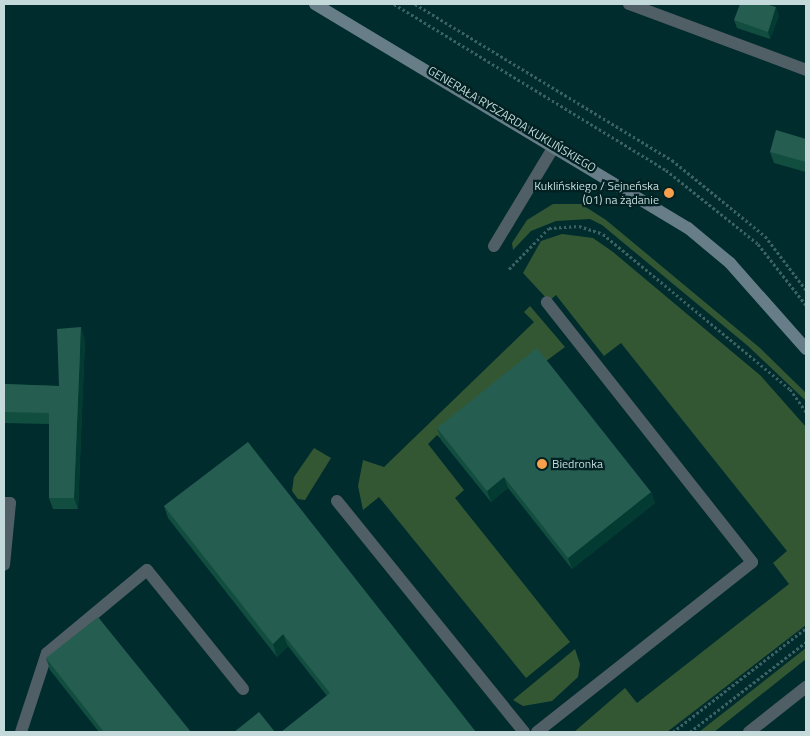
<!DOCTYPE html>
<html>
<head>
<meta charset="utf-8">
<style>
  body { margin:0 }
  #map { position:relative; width:810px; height:736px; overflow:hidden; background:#002c2e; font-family:"Titillium Web",sans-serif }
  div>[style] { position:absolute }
  .green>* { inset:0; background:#345733 }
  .path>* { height:3px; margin-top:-1.5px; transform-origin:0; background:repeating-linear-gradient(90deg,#3c6163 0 2.5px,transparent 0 5px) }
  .service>* { height:12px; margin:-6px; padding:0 6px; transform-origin:6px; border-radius:6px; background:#505e65 }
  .tertiary>* { height:12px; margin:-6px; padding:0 6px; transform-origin:6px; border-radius:6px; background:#505e65 }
  .secondary>* { height:12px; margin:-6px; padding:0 6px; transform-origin:6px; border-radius:6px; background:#677e88 }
  .wall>* { inset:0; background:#124e40 }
  .shaded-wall>* { inset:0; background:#033a32 }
  .building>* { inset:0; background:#255d50 }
  .dots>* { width:14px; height:14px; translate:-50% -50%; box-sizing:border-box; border:2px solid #022122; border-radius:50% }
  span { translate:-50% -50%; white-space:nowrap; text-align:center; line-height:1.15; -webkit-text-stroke:4.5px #022122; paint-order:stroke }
  .street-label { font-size:12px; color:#c4dada }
  .poi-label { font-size:12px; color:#c4dada }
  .right { translate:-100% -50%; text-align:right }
  .left { translate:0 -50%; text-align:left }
  .frame { position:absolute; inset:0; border:5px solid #c4dada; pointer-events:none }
</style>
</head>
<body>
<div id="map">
  <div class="green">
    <i style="clip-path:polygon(553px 204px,581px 204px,606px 220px,760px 348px,806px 393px,806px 401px,748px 346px,602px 225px,590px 219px,556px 221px,531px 231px,513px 250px,512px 243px,527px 220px)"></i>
    <i style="clip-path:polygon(562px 234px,593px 238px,613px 252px,761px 376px,806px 427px,806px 625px,667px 732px,574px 732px,625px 688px,637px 703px,789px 584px,773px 563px,787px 551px,621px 343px,604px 356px,556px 295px,549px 301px,523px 273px,541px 241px)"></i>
    <i style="clip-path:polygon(530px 306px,565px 347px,441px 439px,437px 435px,428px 444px,464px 490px,455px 498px,570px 642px,526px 678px,379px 497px,363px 510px,358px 486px,363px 460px,384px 467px,534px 322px,524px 312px)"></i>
    <i style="clip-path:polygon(314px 448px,331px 458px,305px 500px,298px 499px,292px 491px,294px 477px)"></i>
    <i style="clip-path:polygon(806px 648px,806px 659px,714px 732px,699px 732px)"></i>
    <i style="clip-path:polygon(575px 649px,580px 664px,578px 677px,552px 701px,523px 706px,513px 700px)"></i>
  </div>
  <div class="path">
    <i style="left:394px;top:4px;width:319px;rotate:31.4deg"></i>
    <i style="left:666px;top:170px;width:118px;rotate:38.8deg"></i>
    <i style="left:758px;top:244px;width:78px;rotate:51.8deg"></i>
    <i style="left:415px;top:4px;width:301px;rotate:31.3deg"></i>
    <i style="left:672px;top:160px;width:120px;rotate:39.3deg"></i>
    <i style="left:765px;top:236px;width:68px;rotate:52.8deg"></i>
    <i style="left:509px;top:269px;width:57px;rotate:-45.7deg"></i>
    <i style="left:549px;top:228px;width:30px;rotate:-4deg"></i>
    <i style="left:579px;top:226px;width:25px;rotate:18deg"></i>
    <i style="left:603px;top:234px;width:243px;rotate:39.7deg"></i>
    <i style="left:790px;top:389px;width:28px;rotate:55deg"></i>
    <i style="left:673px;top:732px;width:169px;rotate:-38deg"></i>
    <i style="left:690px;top:732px;width:147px;rotate:-37.8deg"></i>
  </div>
  <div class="service">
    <i style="left:629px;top:4px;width:189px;rotate:20.4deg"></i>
    <i style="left:494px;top:246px;width:118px;rotate:-58.9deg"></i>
    <i style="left:337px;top:501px;width:297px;rotate:51deg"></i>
    <i style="left:4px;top:503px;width:6px"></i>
    <i style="left:10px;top:503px;width:62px;rotate:95.5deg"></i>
    <i style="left:21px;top:732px;width:83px;rotate:-71.8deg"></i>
    <i style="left:47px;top:653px;width:130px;rotate:-39.7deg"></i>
    <i style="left:147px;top:570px;width:153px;rotate:51.1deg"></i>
    <i style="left:537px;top:732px;width:274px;rotate:-38.3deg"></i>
    <i style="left:752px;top:562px;width:331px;rotate:-128.3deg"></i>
  </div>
  <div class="tertiary">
    <i style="left:749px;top:732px;width:73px;rotate:-38.3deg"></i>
  </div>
  <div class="secondary">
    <i style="left:315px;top:4px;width:435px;rotate:31deg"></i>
    <i style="left:688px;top:228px;width:55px;rotate:39.8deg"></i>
    <i style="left:730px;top:263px;width:115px;rotate:48.5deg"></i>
  </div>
  <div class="wall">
    <i style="clip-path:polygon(779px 15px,770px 39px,737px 28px,734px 20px)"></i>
    <i style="clip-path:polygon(806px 139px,806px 172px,774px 163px,770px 152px)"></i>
    <i style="clip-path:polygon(85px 339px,78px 509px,53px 509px,49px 498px,49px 424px,4px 423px,4px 384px,59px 386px)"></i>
    <i style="clip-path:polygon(437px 428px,651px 492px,655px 503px,572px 569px,508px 488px,491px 502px,441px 440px)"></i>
    <i style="clip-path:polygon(164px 506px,476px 732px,327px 696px,288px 646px,277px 657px,168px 518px)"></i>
    <i style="clip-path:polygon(46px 658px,191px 732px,99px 732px,50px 670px)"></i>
  </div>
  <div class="shaded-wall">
    <i style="clip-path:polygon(776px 7px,779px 15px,770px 39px,768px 32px)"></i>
    <i style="clip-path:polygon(81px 327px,85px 339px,78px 509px,74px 498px)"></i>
    <i style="clip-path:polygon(504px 477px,508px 488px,491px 502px,487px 491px)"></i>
    <i style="clip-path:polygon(651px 492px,655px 503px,572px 569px,568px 558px)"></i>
    <i style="clip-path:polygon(283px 634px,288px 646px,277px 657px,273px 644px)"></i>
  </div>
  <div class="building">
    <i style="clip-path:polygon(740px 4px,765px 4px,776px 7px,768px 32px,734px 20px)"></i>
    <i style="clip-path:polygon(776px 130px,806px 139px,806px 162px,770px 152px)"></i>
    <i style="clip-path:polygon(81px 327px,74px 498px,49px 498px,49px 413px,4px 412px,4px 384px,59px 386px,57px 329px)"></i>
    <i style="clip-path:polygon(537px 348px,651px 492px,568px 558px,504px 477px,487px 491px,437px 428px)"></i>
    <i style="clip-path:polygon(248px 442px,476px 732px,281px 732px,330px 693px,283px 634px,273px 644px,164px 506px)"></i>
    <i style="clip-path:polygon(98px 617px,191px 732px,104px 732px,46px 658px)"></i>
    <i style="clip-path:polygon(259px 712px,275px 732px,234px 732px)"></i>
  </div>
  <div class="dots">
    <i style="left:669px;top:193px;background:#f9a04d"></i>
    <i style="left:542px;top:464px;background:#f9a04d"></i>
  </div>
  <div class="street-label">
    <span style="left:512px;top:119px;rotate:31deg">GENERAŁA RYSZARDA KUKLIŃSKIEGO</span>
  </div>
  <div class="poi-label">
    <span class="right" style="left:659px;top:193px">Kuklińskiego / Sejneńska<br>(01) na żądanie</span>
    <span class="left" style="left:552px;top:464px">Biedronka</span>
  </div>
  <div class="frame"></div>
</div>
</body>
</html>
